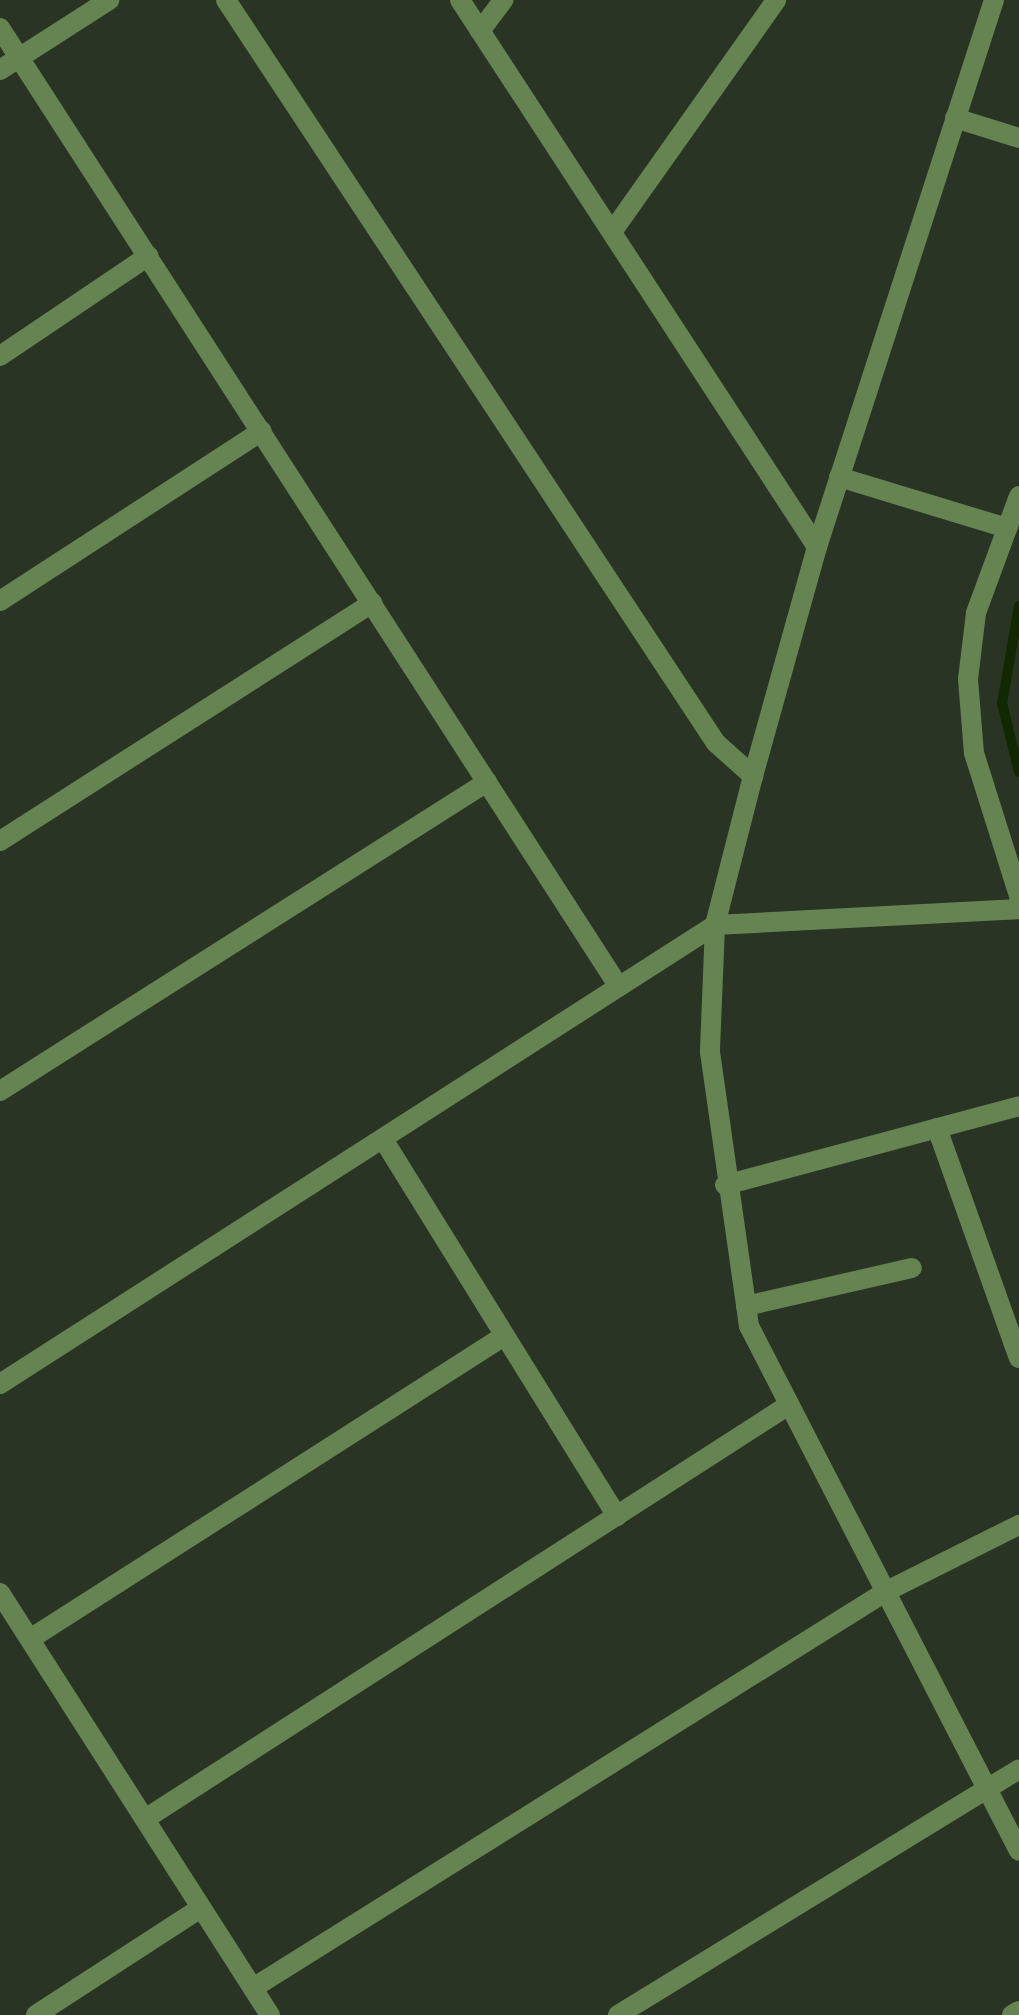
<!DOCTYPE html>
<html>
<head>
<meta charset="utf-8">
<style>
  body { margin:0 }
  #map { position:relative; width:1019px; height:2015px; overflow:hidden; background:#2a3425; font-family:Raleway,sans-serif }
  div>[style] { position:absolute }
  .stream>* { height:10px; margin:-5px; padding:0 5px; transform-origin:5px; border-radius:5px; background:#122800 }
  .minor>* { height:20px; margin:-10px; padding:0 10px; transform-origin:10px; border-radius:10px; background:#668452 }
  span { translate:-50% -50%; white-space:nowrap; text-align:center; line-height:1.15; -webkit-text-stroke:8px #161a13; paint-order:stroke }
</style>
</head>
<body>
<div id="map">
  <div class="stream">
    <i style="left:1019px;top:606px;width:98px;rotate:99.9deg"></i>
    <i style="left:1002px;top:703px;width:71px;rotate:76.2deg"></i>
  </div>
  <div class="minor">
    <i style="left:226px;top:0;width:890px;rotate:56.6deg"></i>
    <i style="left:716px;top:743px;width:50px;rotate:41.7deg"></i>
    <i style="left:460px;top:0;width:653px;rotate:56.87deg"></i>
    <i style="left:994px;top:0;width:575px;rotate:107.93deg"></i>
    <i style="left:817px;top:547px;width:238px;rotate:105.6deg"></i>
    <i style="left:753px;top:776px;width:154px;rotate:104.3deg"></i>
    <i style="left:715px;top:925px;width:127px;rotate:92.3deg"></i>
    <i style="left:710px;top:1052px;width:277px;rotate:81.9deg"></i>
    <i style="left:749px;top:1326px;width:590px;rotate:62.78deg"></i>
    <i style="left:0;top:28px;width:1141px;rotate:57.16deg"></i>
    <i style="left:480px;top:31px;width:39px;rotate:-53deg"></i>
    <i style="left:0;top:70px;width:130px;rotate:-32.7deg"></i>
    <i style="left:955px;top:118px;width:67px;rotate:17.4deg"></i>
    <i style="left:612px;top:232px;width:284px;rotate:-54.7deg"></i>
    <i style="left:0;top:356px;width:179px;rotate:-34deg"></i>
    <i style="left:839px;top:477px;width:176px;rotate:16.9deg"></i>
    <i style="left:1019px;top:496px;width:125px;rotate:110.2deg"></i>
    <i style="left:976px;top:613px;width:66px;rotate:96.9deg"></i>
    <i style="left:968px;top:679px;width:74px;rotate:85.4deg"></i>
    <i style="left:974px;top:753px;width:150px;rotate:72.5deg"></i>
    <i style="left:0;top:601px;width:312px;rotate:-33deg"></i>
    <i style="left:0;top:841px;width:442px;rotate:-32.6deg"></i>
    <i style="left:0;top:1091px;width:577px;rotate:-32.4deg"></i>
    <i style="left:937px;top:1128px;width:244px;rotate:70.4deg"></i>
    <i style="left:383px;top:1139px;width:444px;rotate:58.2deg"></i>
    <i style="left:725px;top:1185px;width:304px;rotate:-15deg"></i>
    <i style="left:746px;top:1306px;width:170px;rotate:-12.9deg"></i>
    <i style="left:0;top:1384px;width:850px;rotate:-32.7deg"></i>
    <i style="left:715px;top:925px;width:304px;rotate:-3deg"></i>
    <i style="left:0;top:1593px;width:501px;rotate:57.39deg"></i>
    <i style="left:30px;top:1639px;width:563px;rotate:-32.59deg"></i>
    <i style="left:145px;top:1819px;width:763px;rotate:-32.75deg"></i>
    <i style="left:253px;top:1988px;width:746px;rotate:-32.07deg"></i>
    <i style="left:885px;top:1592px;width:150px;rotate:-26.6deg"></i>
    <i style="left:36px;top:2015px;width:197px;rotate:-33deg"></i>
    <i style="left:618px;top:2015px;width:470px;rotate:-31.5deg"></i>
    <i style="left:1012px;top:2015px;width:8px;rotate:-30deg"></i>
  </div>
</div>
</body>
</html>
